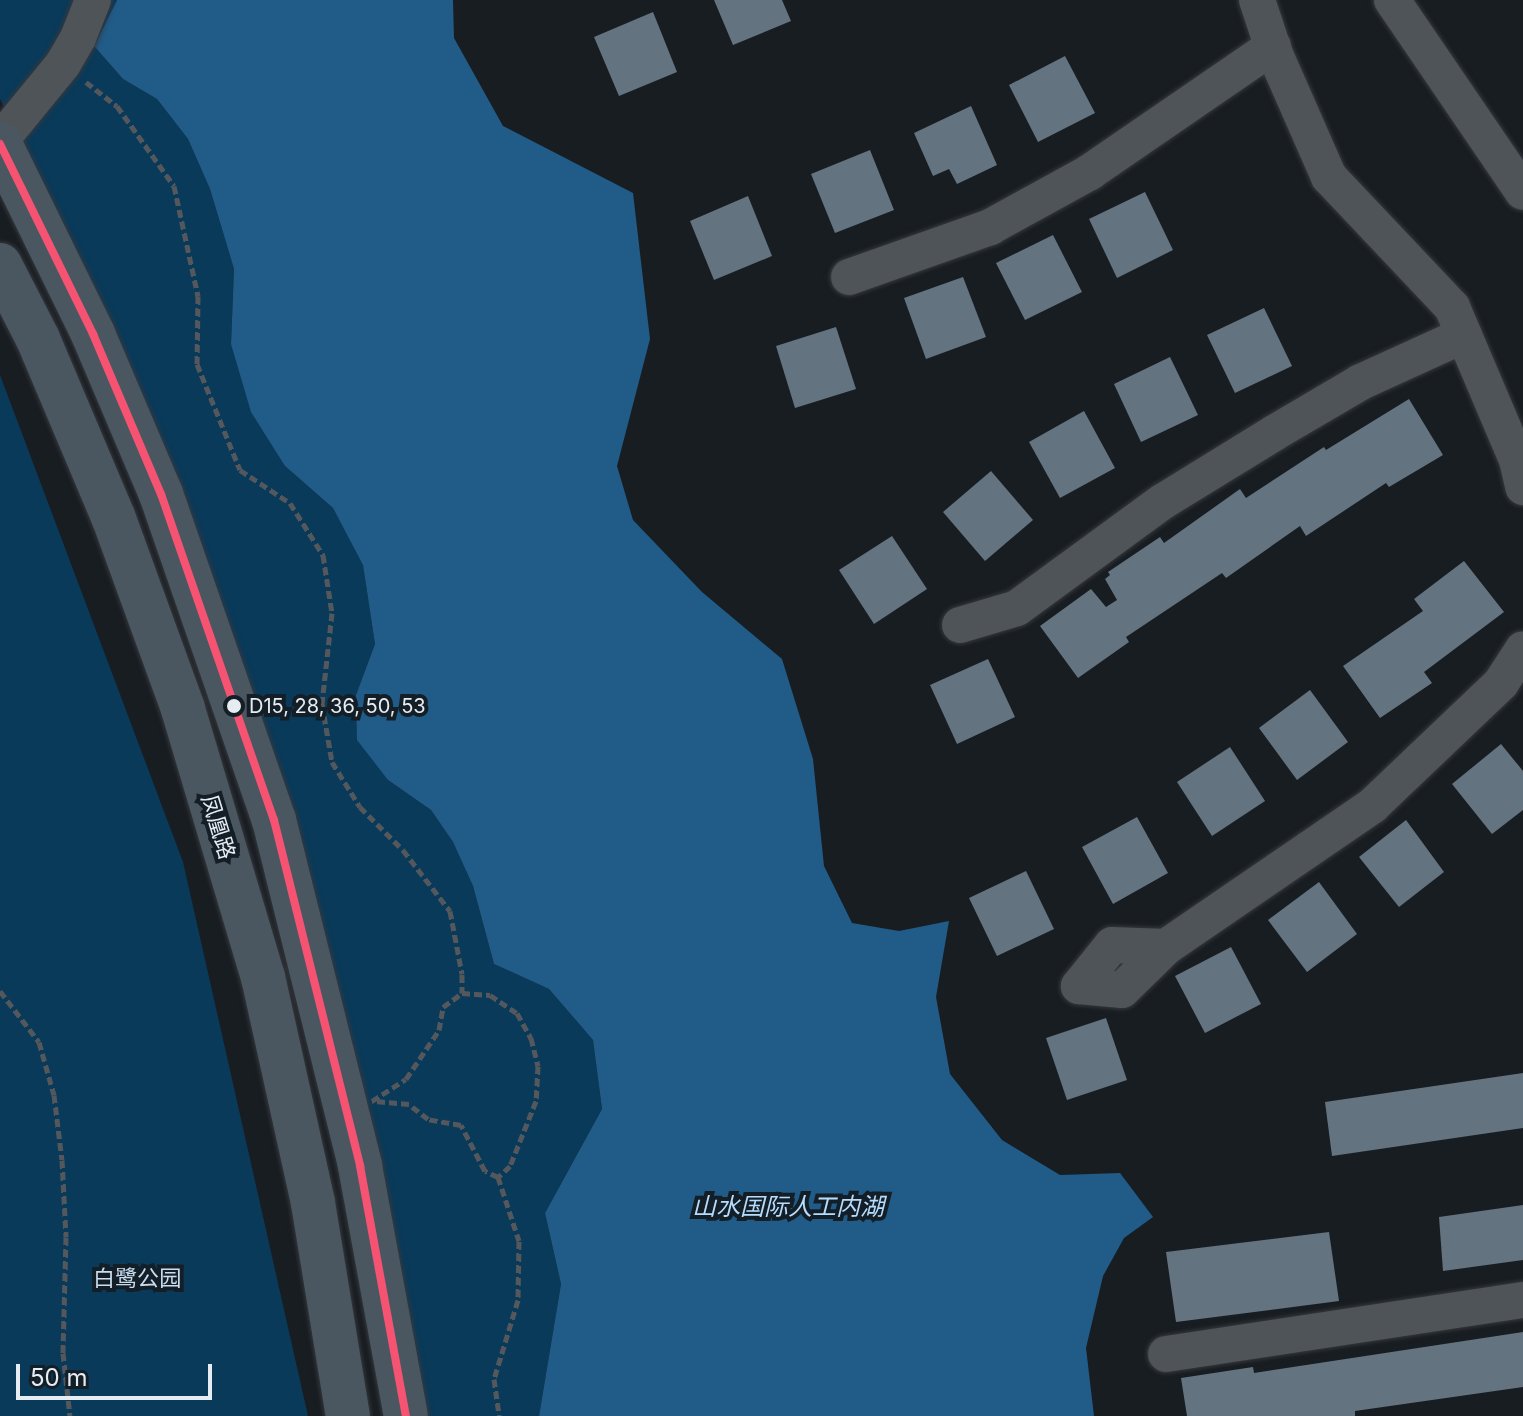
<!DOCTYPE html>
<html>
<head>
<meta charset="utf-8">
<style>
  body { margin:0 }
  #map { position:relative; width:1523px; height:1416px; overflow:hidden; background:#181d22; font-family:Inter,"Noto Sans SC",sans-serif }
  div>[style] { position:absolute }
  .green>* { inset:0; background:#0a3a5a }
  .water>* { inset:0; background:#215b87 }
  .building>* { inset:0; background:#647380 }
  .path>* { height:5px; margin-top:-2.5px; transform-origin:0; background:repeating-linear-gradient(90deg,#54585c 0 8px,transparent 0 12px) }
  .roads { filter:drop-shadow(0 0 2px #35383d) drop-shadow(0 0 2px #35383d) }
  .minor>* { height:36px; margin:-18px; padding:0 18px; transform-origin:18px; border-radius:18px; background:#4f5458 }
  .highway>* { height:44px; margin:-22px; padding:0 22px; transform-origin:22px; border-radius:22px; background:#4b5760 }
  .bus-1>* { height:8px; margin:-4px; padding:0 4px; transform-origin:4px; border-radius:4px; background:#f65372 }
  .dots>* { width:22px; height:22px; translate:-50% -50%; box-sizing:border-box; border:4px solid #131e27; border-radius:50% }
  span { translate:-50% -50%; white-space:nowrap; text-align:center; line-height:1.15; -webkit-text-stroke:8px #131e27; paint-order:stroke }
  .bus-label { font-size:20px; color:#e5ecf2 }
  .left { translate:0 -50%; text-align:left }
  .street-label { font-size:22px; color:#e5ecf2 }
  .park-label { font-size:22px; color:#caddee }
  .water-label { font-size:24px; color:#b5dcfd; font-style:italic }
  .scale { position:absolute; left:16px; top:1364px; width:196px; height:36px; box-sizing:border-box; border:4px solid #e5ecf2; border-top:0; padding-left:10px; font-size:24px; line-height:28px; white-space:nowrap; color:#e5ecf2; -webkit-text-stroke:6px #131e27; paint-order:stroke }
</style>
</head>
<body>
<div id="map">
  <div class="green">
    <i style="clip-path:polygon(0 0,117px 0,94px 46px,123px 79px,157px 99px,188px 139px,210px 189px,234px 269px,231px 343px,285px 466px,333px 508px,363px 564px,375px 644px,356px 695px,388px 780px,431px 810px,453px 842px,473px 886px,494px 964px,549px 989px,593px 1040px,602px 1109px,545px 1213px,561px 1284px,539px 1416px,421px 1416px,361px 1104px,14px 127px,0 99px)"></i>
    <i style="clip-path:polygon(0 375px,183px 862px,308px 1416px,0 1416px)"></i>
  </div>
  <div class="water">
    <i style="clip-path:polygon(117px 0,453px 0,454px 38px,503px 126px,633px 193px,650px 339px,617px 466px,633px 520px,702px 592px,782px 659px,813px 759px,824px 866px,852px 923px,899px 931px,949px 921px,936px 997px,950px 1074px,1002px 1140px,1060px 1175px,1120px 1173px,1153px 1217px,1124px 1238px,1103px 1276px,1086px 1348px,1094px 1416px,539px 1416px,561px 1284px,545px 1213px,602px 1109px,593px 1040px,549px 989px,494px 964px,473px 886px,453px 842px,431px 810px,388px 780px,357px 740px,356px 695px,375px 644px,363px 565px,333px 508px,285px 466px,251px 412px,231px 344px,234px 269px,210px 189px,188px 139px,157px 99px,123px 79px,94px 46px)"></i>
  </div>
  <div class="building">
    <i style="clip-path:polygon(714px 0,782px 0,791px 21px,733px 45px)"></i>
    <i style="clip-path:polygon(653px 12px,677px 72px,619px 96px,594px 37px)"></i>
    <i style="clip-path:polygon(1065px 56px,1095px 113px,1038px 142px,1009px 85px)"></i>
    <i style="clip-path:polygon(971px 106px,997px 165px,957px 184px,949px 169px,933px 176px,914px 133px)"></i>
    <i style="clip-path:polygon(870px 150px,894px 210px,835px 233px,811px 174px)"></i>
    <i style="clip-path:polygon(1145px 192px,1173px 250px,1117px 278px,1089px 219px)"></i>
    <i style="clip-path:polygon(748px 196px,772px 256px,714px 280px,690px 221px)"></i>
    <i style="clip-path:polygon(1053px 235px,1082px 292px,1025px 320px,996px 263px)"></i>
    <i style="clip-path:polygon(963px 277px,986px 337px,926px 359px,904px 298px)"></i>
    <i style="clip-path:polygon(1264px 308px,1292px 366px,1235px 393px,1207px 335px)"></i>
    <i style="clip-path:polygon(836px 327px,856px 389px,795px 408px,776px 346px)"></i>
    <i style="clip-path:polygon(1170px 357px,1198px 415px,1141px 442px,1114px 384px)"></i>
    <i style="clip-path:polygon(1409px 399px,1443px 455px,1389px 487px,1386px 483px,1306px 536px,1300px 526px,1226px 578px,1222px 573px,1126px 637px,1129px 642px,1078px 678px,1040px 626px,1091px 589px,1106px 607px,1117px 600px,1105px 579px,1110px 575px,1108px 572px,1160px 537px,1164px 543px,1240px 489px,1246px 498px,1324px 447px,1326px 450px)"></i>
    <i style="clip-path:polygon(1084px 411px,1115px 468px,1060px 498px,1029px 442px)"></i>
    <i style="clip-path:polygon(991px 471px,1033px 520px,985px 561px,943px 512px)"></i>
    <i style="clip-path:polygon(892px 536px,927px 589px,874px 624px,839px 570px)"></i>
    <i style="clip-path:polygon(1464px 561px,1504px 612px,1424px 672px,1432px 683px,1380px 718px,1343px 666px,1423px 611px,1414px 599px)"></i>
    <i style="clip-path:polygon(988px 659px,1015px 717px,957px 744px,930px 685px)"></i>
    <i style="clip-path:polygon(1310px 690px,1348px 742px,1297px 780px,1259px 728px)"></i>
    <i style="clip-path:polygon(1501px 744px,1523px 771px,1523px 810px,1492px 834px,1452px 784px)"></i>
    <i style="clip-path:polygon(1230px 747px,1265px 801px,1212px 836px,1177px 782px)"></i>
    <i style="clip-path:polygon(1137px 817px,1168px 873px,1113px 904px,1082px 847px)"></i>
    <i style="clip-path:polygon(1406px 820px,1444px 872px,1399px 907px,1359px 857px)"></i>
    <i style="clip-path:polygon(1026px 871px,1054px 929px,997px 956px,969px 898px)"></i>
    <i style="clip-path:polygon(1319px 882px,1357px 934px,1307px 972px,1268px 920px)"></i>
    <i style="clip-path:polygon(1231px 947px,1261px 1004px,1205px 1033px,1175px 976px)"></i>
    <i style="clip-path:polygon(1106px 1018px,1127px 1080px,1067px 1100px,1046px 1038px)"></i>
    <i style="clip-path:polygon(1523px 1073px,1523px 1128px,1332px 1156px,1325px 1102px)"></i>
    <i style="clip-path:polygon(1523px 1205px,1523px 1260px,1443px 1271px,1439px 1217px)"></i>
    <i style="clip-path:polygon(1329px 1232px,1339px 1301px,1176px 1322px,1166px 1252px)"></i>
    <i style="clip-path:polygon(1523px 1332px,1523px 1387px,1355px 1411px,1355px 1416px,1187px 1416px,1181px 1378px,1253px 1367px,1254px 1373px)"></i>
  </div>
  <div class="path">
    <i style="left:86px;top:82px;width:39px;rotate:38deg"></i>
    <i style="left:117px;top:106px;width:98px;rotate:54.5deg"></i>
    <i style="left:174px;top:186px;width:113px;rotate:77.7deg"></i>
    <i style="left:198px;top:296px;width:68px;rotate:90.8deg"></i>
    <i style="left:197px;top:364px;width:114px;rotate:67.9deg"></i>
    <i style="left:240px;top:470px;width:60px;rotate:33.4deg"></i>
    <i style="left:290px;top:503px;width:62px;rotate:57.6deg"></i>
    <i style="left:323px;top:555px;width:59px;rotate:81.2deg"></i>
    <i style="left:332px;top:613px;width:92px;rotate:96.3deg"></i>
    <i style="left:322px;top:704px;width:59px;rotate:80.2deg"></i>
    <i style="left:332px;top:762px;width:53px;rotate:58.1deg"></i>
    <i style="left:360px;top:807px;width:61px;rotate:45deg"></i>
    <i style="left:403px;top:850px;width:77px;rotate:52.4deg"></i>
    <i style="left:450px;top:911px;width:64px;rotate:79.2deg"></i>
    <i style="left:462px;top:974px;width:19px;rotate:90deg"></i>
    <i style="left:0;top:991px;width:64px;rotate:52.6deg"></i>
    <i style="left:39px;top:1042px;width:55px;rotate:74.2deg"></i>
    <i style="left:54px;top:1095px;width:65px;rotate:83deg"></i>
    <i style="left:62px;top:1160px;width:77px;rotate:87deg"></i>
    <i style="left:66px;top:1237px;width:116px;rotate:91.5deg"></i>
    <i style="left:63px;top:1353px;width:63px;rotate:83.7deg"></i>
    <i style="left:462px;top:993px;width:28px;rotate:4deg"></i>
    <i style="left:490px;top:995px;width:32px;rotate:34deg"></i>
    <i style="left:517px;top:1013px;width:29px;rotate:61deg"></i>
    <i style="left:531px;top:1038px;width:29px;rotate:76deg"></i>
    <i style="left:538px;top:1066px;width:35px;rotate:93deg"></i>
    <i style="left:536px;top:1101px;width:70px;rotate:111.8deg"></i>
    <i style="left:510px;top:1166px;width:16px;rotate:137deg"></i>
    <i style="left:498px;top:1177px;width:14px;rotate:-155deg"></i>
    <i style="left:485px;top:1171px;width:52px;rotate:-117.6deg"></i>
    <i style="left:461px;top:1125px;width:34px;rotate:-170deg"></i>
    <i style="left:428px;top:1119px;width:24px;rotate:-142deg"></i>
    <i style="left:409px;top:1104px;width:37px;rotate:-175deg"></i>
    <i style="left:372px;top:1101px;width:40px;rotate:-32.9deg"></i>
    <i style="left:406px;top:1079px;width:59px;rotate:-56deg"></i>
    <i style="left:439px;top:1030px;width:23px;rotate:-80deg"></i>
    <i style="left:443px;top:1007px;width:24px;rotate:-36deg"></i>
    <i style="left:498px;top:1177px;width:67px;rotate:71.8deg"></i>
    <i style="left:519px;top:1241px;width:59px;rotate:91deg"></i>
    <i style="left:518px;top:1300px;width:83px;rotate:106.9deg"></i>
    <i style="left:494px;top:1379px;width:37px;rotate:82deg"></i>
  </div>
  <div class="roads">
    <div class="minor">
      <i style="left:1257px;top:0;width:57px;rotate:71.6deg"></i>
      <i style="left:1275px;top:54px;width:134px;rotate:66.3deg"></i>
      <i style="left:1329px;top:177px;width:179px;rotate:46.6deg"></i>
      <i style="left:1452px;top:307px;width:166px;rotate:67deg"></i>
      <i style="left:1517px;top:460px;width:28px;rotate:77deg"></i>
      <i style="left:1392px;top:0;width:232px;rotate:55.7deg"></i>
      <i style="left:0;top:141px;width:99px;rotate:-50.7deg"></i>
      <i style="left:63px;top:64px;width:30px;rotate:-60deg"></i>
      <i style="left:78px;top:38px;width:41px;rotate:-68.5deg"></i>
      <i style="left:849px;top:277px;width:150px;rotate:-19.5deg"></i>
      <i style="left:990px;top:227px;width:114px;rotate:-28.8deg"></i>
      <i style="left:1090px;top:172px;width:222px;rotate:-34.5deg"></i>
      <i style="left:960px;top:625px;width:59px;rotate:-16.6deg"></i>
      <i style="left:1017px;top:608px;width:180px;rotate:-36.2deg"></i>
      <i style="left:1162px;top:502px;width:132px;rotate:-31.6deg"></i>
      <i style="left:1274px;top:433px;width:101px;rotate:-30.4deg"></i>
      <i style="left:1361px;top:382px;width:113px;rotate:-24.5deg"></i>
      <i style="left:1166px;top:947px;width:54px;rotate:-177.9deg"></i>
      <i style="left:1112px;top:945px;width:53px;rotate:128.8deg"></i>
      <i style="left:1079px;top:986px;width:43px;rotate:5.3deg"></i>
      <i style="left:1122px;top:990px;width:62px;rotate:-44.3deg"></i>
      <i style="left:1166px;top:947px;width:250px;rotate:-34.4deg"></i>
      <i style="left:1372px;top:806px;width:178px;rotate:-43.6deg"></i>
      <i style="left:1501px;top:683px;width:40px;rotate:-57.1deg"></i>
      <i style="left:1166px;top:1354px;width:361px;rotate:-8.6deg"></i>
    </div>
    <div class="highway">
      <i style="left:0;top:144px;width:212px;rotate:63.9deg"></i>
      <i style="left:93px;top:334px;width:174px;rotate:67deg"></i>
      <i style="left:161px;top:494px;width:345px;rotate:70.9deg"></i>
      <i style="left:274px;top:820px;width:357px;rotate:76deg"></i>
      <i style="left:360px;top:1166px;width:254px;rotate:79.6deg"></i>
      <i style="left:0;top:265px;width:83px;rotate:62.8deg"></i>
      <i style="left:38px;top:339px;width:195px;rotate:67.1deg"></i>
      <i style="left:114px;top:519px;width:202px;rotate:70deg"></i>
      <i style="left:183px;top:709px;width:280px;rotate:73.4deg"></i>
      <i style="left:263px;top:977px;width:231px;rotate:77.5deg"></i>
      <i style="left:313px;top:1203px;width:216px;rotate:80.7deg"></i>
    </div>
  </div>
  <div class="bus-1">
    <i style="left:0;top:144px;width:212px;rotate:63.9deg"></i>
    <i style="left:93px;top:334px;width:174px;rotate:67deg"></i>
    <i style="left:161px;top:494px;width:345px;rotate:70.9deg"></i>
    <i style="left:274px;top:820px;width:357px;rotate:76deg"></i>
    <i style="left:360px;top:1166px;width:254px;rotate:79.6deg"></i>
  </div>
  <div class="dots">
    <i style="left:234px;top:706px;background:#e5ecf2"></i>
  </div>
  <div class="bus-label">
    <span class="left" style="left:249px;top:706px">D15, 28, 36, 50, 53</span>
  </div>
  <div class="street-label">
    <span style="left:218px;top:827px;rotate:73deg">凤凰路</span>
  </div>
  <div class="park-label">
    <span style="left:137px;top:1279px">白鹭公园</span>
  </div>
  <div class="water-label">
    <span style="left:788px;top:1207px">山水国际人工内湖</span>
  </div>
  <div class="scale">50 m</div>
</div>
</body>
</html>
